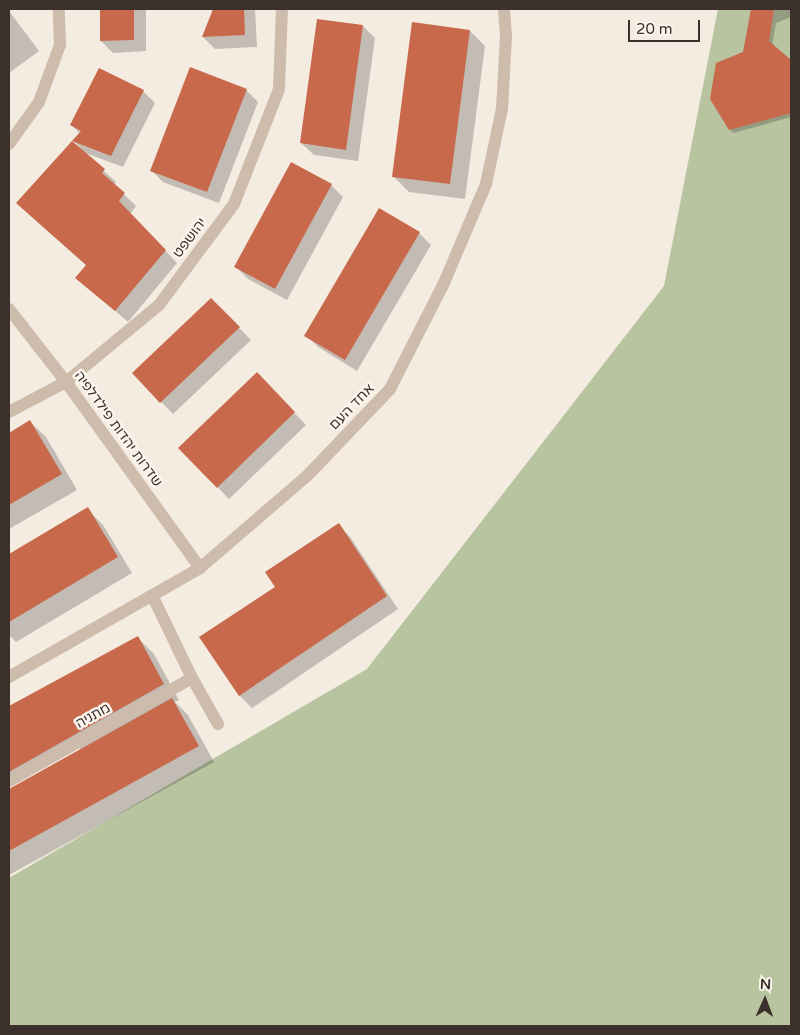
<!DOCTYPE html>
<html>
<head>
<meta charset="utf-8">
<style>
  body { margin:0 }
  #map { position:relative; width:800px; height:1035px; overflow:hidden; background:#f4ebe1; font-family:"Varela Round","Noto Sans Hebrew",sans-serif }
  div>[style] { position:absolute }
  .green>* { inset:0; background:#b8c4a0 }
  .shadow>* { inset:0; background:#0003 }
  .building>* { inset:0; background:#c8694b }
  .minor>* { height:12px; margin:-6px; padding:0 6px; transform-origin:6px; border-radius:6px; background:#cdbbac }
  span { translate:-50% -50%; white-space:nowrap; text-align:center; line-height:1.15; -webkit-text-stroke:5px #fbf5ee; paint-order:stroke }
  .street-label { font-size:14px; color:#3b302b }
  .frame { position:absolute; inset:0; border:10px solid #3b302b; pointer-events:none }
  .north { position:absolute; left:740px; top:975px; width:50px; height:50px; -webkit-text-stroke:4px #fbf5ee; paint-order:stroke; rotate:2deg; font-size:14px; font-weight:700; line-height:20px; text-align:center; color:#3b302b }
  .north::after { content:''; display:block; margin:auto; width:18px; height:22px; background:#3b302b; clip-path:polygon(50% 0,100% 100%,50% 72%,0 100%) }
  .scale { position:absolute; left:628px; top:20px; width:72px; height:22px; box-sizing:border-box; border:2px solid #3b302b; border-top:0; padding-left:6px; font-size:15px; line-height:18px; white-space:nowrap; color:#3b302b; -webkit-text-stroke:4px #fbf5ee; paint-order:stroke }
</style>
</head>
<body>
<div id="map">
  <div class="green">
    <i style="clip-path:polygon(718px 9px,791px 9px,791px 1026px,9px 1026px,9px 878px,367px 669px,664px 286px)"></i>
  </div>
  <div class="shadow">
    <i style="clip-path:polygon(101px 9px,146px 9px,146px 51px,113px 53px,101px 41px)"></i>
    <i style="clip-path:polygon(214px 9px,255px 9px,257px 47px,215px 49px,203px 37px)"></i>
    <i style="clip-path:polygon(752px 9px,791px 9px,791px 17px,776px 23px,772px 46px,791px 62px,791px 117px,734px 133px,730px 130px)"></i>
    <i style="clip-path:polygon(9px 11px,39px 51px,9px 73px)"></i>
    <i style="clip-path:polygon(363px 26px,375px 38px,358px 161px,314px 155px,301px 143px)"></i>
    <i style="clip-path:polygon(470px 31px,485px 46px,465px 199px,409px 192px,394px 177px)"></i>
    <i style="clip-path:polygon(246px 90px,258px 102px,219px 203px,163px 182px,151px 170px)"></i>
    <i style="clip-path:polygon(143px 91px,155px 103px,123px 167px,83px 152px,116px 182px,114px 185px,136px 206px,130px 214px,177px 263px,128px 322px,77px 278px,87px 266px,30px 215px,81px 148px,74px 141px,80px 134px,72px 125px)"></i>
    <i style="clip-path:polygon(331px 185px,343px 197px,287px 300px,248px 279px,236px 267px)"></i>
    <i style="clip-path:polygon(419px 233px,431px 245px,357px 371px,318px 347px,306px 335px)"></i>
    <i style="clip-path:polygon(211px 299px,251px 340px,173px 414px,133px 373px)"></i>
    <i style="clip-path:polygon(257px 374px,306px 425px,229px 499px,180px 448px)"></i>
    <i style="clip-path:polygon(30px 422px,46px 437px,77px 490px,9px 529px,9px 434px)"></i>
    <i style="clip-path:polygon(87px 509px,103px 525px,132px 573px,16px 642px,9px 635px,9px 556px)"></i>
    <i style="clip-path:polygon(339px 525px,350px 537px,398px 609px,252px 708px,240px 696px,201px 637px,277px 588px)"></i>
    <i style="clip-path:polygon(138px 638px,154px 654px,179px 700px,175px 702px,188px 715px,214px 762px,9px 875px,9px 800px,81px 760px,82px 751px,77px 745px,9px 782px,9px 708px)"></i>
  </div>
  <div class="building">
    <i style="clip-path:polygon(100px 9px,134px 9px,134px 40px,100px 41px)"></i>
    <i style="clip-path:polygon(213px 9px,244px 9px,245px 35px,202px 37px)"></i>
    <i style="clip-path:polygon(751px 9px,774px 9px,769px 41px,791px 60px,791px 113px,729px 130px,710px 99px,716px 63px,743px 52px)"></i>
    <i style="clip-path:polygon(317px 19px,363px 25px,346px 150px,300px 143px)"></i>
    <i style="clip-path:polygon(412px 22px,470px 30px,450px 184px,392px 177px)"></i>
    <i style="clip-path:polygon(190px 67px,247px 89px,207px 192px,150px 171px)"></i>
    <i style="clip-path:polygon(99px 68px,144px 90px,111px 156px,72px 141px,81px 131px,70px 125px)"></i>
    <i style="clip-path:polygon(72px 141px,105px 169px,102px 173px,125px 193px,119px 201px,166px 250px,115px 311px,75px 278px,86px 265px,16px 203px)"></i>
    <i style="clip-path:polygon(291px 162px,332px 184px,275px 289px,234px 267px)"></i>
    <i style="clip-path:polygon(379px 208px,420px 232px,345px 360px,304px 336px)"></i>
    <i style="clip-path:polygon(211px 298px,240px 327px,160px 403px,132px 373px)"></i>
    <i style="clip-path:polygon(257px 372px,295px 412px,217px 488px,178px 448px)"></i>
    <i style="clip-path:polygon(30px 420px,62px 474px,9px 505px,9px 433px)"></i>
    <i style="clip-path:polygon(88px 507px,118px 557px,9px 622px,9px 554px)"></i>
    <i style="clip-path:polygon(339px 523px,387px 596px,239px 696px,199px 637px,275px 587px,265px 572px)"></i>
    <i style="clip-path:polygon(138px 636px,164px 684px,9px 772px,9px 706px)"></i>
    <i style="clip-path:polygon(172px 698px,199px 746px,9px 851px,9px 789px)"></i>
  </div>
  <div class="minor">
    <i style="left:9px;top:144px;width:52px;rotate:-54.5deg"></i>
    <i style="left:39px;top:102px;width:61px;rotate:-69.8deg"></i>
    <i style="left:60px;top:45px;width:36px;rotate:-92deg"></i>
    <i style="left:9px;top:309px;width:93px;rotate:52deg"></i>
    <i style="left:66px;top:382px;width:229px;rotate:54.2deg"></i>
    <i style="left:9px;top:412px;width:64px;rotate:-27.8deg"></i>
    <i style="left:66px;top:382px;width:121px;rotate:-39.6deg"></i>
    <i style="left:159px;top:305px;width:126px;rotate:-53.4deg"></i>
    <i style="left:234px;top:204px;width:123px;rotate:-68.6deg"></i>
    <i style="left:279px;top:89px;width:80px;rotate:-87.9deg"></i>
    <i style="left:152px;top:595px;width:92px;rotate:64.3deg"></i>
    <i style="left:192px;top:678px;width:53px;rotate:60.5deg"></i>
    <i style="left:9px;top:677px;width:220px;rotate:-29.7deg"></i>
    <i style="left:200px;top:568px;width:141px;rotate:-40.7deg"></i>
    <i style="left:307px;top:476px;width:120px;rotate:-46.3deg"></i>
    <i style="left:390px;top:389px;width:119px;rotate:-63deg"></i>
    <i style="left:444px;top:283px;width:108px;rotate:-67deg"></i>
    <i style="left:486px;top:184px;width:77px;rotate:-78deg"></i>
    <i style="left:502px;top:109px;width:72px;rotate:-86.8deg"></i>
    <i style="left:506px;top:37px;width:28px;rotate:-94deg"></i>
    <i style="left:9px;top:781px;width:210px;rotate:-29.4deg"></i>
  </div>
  <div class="street-label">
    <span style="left:190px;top:238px;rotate:-53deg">יהושפט</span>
    <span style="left:352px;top:407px;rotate:-46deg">אחד העם</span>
    <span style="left:118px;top:429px;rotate:54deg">שדרות יהדות פילדלפיה</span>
    <span style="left:93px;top:716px;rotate:-29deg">מתניה</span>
  </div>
  <div class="frame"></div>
  <div class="north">N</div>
  <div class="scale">20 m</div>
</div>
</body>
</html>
